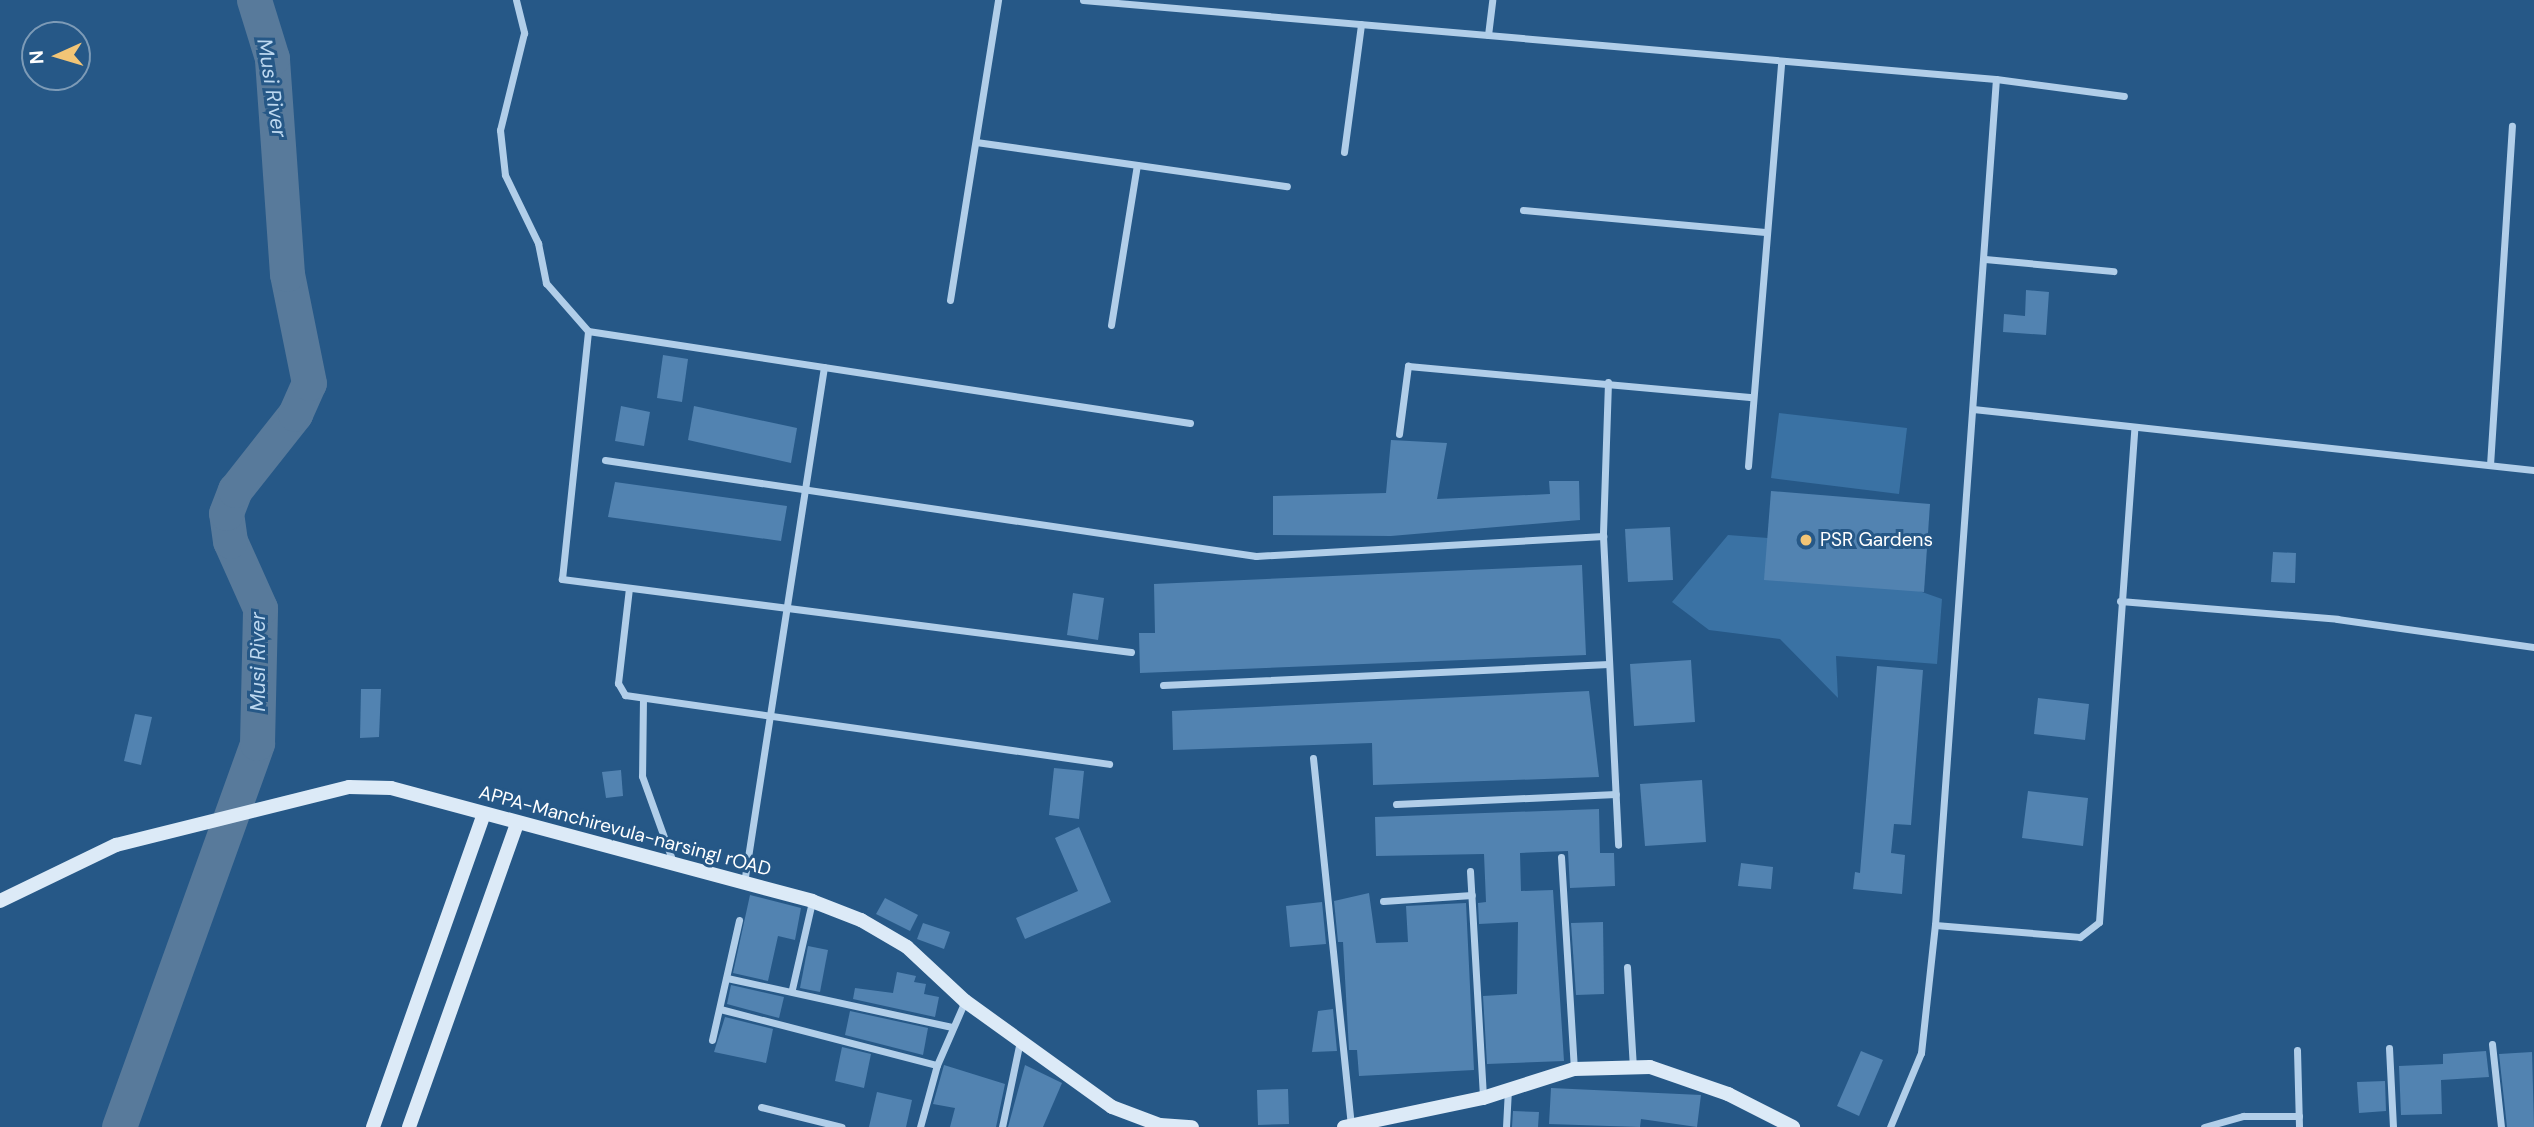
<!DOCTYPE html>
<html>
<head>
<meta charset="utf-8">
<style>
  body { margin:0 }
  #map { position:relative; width:2534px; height:1127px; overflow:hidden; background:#265887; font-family:"DM Sans",sans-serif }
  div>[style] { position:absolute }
  .green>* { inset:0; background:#3a72a4 }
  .river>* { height:35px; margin:-17.5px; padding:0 17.5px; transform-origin:17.5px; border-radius:17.5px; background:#587a9b }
  .building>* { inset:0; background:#5283b1 }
  .street>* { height:7px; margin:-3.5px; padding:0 3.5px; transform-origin:3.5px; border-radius:3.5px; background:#b1cee9 }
  .secondary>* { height:14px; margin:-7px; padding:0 7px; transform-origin:7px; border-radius:7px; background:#dceaf7 }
  .dots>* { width:19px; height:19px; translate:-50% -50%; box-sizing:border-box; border:4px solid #265887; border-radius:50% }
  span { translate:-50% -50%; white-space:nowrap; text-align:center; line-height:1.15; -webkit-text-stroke:6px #265887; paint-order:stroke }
  .poi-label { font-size:19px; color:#fff }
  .left { translate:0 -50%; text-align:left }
  .street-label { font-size:19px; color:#fff }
  .water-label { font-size:21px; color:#bdd8f0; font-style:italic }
  .north { position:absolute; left:21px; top:21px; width:70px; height:70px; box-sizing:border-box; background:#265887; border:2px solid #7d9bb7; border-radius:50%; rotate:266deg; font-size:19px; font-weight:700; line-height:28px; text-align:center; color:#fff }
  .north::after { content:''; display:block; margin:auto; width:24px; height:32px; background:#f2c576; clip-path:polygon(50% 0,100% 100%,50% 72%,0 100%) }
</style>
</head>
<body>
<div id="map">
  <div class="green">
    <i style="clip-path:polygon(1779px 413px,1907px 428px,1899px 494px,1771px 478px)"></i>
    <i style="clip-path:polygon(1728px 535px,1768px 538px,1942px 599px,1937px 664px,1836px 656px,1838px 698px,1780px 639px,1709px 630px,1672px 602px)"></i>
  </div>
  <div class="river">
    <i style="left:119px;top:1127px;width:408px;rotate:-70.2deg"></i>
    <i style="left:257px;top:743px;width:135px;rotate:-88.7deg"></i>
    <i style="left:260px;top:608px;width:73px;rotate:-114.1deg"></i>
    <i style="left:230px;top:541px;width:28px;rotate:-98deg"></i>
    <i style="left:226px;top:513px;width:25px;rotate:-69deg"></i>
    <i style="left:235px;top:490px;width:97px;rotate:-51.7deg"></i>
    <i style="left:295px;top:414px;width:34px;rotate:-66deg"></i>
    <i style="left:309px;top:383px;width:111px;rotate:-101.4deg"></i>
    <i style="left:287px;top:274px;width:217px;rotate:-94deg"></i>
    <i style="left:272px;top:58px;width:61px;rotate:-107.2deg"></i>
  </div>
  <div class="building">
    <i style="clip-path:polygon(2026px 290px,2049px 292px,2046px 335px,2003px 332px,2004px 314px,2025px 316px)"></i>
    <i style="clip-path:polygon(663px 355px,688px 359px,682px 402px,657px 398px)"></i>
    <i style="clip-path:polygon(621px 406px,650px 412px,644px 446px,615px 441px)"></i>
    <i style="clip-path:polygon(694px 406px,797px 428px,791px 463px,688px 440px)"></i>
    <i style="clip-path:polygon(1391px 440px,1447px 443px,1437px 499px,1550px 494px,1549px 481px,1579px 481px,1580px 520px,1391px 536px,1273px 535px,1273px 496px,1386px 493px)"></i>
    <i style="clip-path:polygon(615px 482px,787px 506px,781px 541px,608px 517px)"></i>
    <i style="clip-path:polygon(1771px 491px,1930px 504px,1924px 592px,1764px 580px)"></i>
    <i style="clip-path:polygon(1670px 527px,1673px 580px,1628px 582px,1625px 529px)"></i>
    <i style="clip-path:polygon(2273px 552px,2296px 553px,2295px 583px,2271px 582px)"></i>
    <i style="clip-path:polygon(1582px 565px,1586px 655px,1140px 673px,1139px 633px,1155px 633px,1154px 584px)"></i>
    <i style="clip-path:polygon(1073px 593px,1104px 598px,1098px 640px,1067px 635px)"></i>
    <i style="clip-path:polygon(1691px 660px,1695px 722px,1634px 726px,1630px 664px)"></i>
    <i style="clip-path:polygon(1877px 666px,1923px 670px,1911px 825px,1894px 824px,1891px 853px,1905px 855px,1902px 894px,1853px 889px,1855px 872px,1860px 873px)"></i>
    <i style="clip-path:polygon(361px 689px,381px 689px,379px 737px,360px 738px)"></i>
    <i style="clip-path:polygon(1589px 691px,1599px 777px,1373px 785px,1372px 743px,1173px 750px,1172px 711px)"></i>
    <i style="clip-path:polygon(2038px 698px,2089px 704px,2085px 740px,2034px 734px)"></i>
    <i style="clip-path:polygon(135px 714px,152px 717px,141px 765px,124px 761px)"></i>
    <i style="clip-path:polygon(1054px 768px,1084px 771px,1079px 819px,1049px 815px)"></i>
    <i style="clip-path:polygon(621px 770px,623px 796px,606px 798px,602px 772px)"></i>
    <i style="clip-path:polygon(1702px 780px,1706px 842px,1645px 846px,1640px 784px)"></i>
    <i style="clip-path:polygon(2028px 791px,2088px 798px,2083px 846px,2022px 838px)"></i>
    <i style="clip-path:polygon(1599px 809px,1600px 853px,1614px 853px,1615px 886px,1570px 888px,1568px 851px,1520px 853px,1521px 891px,1553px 890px,1564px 1061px,1487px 1064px,1483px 996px,1517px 994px,1518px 922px,1479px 924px,1478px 903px,1486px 902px,1484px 854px,1376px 856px,1375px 817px)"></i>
    <i style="clip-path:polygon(1079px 827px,1111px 902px,1025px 939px,1016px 918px,1078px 891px,1055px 838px)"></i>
    <i style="clip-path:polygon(1741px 863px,1773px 867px,1771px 889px,1738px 886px)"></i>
    <i style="clip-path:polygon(1369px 893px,1376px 943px,1408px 942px,1406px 906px,1466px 903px,1474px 1070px,1359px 1076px,1357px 1050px,1349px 1050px,1343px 942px,1338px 942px,1334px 901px)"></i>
    <i style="clip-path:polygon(750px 895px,801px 908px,795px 940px,778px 936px,768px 981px,733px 973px)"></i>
    <i style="clip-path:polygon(885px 898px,918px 915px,910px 931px,876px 914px)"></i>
    <i style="clip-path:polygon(1322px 902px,1326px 944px,1290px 947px,1286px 906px)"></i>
    <i style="clip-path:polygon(1603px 922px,1604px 994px,1576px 995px,1571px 923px)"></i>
    <i style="clip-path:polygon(923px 923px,950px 932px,944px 949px,917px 939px)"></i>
    <i style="clip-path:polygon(808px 946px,828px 950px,820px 992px,800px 988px)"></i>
    <i style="clip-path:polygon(897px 972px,916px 976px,914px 982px,926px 984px,924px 994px,939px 997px,935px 1017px,853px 999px,855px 988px,893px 993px)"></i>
    <i style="clip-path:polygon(731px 985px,784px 997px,779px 1018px,727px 1004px)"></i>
    <i style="clip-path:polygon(1333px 1009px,1337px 1051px,1312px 1052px,1318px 1011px)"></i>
    <i style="clip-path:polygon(850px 1011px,928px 1028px,923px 1055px,845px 1035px)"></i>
    <i style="clip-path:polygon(725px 1017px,773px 1029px,766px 1063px,714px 1052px)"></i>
    <i style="clip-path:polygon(842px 1047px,871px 1054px,864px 1088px,835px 1081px)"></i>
    <i style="clip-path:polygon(1861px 1051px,1883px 1060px,1859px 1116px,1837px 1106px)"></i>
    <i style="clip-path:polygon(2486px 1051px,2489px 1077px,2441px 1080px,2442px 1114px,2401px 1115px,2399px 1066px,2443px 1064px,2443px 1054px)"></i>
    <i style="clip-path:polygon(2532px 1052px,2534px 1127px,2507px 1127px,2499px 1054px)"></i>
    <i style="clip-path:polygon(944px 1065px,1005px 1084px,996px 1127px,950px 1127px,955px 1108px,933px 1104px)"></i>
    <i style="clip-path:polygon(1025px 1065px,1062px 1083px,1043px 1127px,1008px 1127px)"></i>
    <i style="clip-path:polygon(2385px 1081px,2386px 1111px,2359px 1113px,2357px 1082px)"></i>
    <i style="clip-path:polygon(1551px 1088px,1701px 1095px,1697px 1127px,1641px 1119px,1640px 1127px,1549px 1124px)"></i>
    <i style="clip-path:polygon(1288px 1089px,1289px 1124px,1258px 1125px,1257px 1090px)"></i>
    <i style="clip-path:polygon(877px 1092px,912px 1100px,906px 1127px,869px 1127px)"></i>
    <i style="clip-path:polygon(1513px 1111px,1539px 1112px,1538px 1127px,1512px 1127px)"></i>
  </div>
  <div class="street">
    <i style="left:516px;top:0;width:34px;rotate:76deg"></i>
    <i style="left:524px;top:33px;width:100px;rotate:103.9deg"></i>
    <i style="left:500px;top:130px;width:45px;rotate:83.7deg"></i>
    <i style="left:505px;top:175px;width:76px;rotate:64.1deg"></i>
    <i style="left:538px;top:243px;width:41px;rotate:78.7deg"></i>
    <i style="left:546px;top:283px;width:64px;rotate:48.8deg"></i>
    <i style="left:1083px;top:0;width:916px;rotate:4.95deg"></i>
    <i style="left:1996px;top:79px;width:129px;rotate:7.6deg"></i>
    <i style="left:1488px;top:35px;width:35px;rotate:-83deg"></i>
    <i style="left:976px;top:142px;width:314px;rotate:8.1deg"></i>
    <i style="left:1344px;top:152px;width:129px;rotate:-82.4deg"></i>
    <i style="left:1523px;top:210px;width:243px;rotate:5.2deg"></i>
    <i style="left:1985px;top:259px;width:129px;rotate:5.4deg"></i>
    <i style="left:950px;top:300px;width:304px;rotate:-80.9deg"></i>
    <i style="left:1111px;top:325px;width:162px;rotate:-80.8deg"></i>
    <i style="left:1608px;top:382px;width:154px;rotate:91.9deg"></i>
    <i style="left:1603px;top:536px;width:309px;rotate:87.2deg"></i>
    <i style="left:1973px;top:409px;width:564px;rotate:6.21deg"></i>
    <i style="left:1399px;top:434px;width:69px;rotate:-82.5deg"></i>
    <i style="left:1408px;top:366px;width:343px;rotate:5.2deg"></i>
    <i style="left:605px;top:460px;width:658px;rotate:8.39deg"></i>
    <i style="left:1256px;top:556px;width:348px;rotate:-3.3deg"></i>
    <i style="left:2490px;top:465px;width:340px;rotate:-86.3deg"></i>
    <i style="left:1748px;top:466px;width:406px;rotate:-85.3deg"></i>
    <i style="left:629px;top:588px;width:96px;rotate:96.6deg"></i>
    <i style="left:618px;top:683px;width:14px;rotate:60deg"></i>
    <i style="left:625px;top:695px;width:489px;rotate:8.1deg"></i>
    <i style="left:2120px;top:601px;width:218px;rotate:4.7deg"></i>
    <i style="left:2337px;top:619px;width:199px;rotate:8.1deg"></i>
    <i style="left:1131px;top:652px;width:574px;rotate:-172.69deg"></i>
    <i style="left:562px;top:579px;width:249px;rotate:-84deg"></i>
    <i style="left:588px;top:331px;width:609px;rotate:8.69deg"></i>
    <i style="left:1163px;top:685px;width:446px;rotate:-2.7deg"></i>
    <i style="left:643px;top:698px;width:78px;rotate:90.7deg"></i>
    <i style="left:642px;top:776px;width:91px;rotate:70.2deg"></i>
    <i style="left:1313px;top:758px;width:369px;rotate:84.1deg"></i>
    <i style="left:1396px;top:804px;width:220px;rotate:-2.6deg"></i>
    <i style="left:1561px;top:857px;width:212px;rotate:86.5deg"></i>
    <i style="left:1470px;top:871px;width:226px;rotate:86.7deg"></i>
    <i style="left:744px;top:883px;width:522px;rotate:-81.19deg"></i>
    <i style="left:1383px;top:901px;width:89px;rotate:-3.9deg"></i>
    <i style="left:1935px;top:925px;width:145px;rotate:4.7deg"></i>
    <i style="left:2080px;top:937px;width:24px;rotate:-38deg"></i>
    <i style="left:2099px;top:922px;width:494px;rotate:-85.9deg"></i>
    <i style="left:1627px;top:967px;width:100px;rotate:86.6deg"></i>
    <i style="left:727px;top:978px;width:229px;rotate:12.3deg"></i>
    <i style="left:792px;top:989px;width:89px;rotate:-77.1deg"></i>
    <i style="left:720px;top:1009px;width:224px;rotate:14.5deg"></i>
    <i style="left:712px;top:1040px;width:123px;rotate:-77.3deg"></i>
    <i style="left:2492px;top:1044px;width:83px;rotate:83.8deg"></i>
    <i style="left:2389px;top:1048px;width:79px;rotate:87.1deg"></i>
    <i style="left:2297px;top:1050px;width:77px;rotate:88.5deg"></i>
    <i style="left:761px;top:1107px;width:83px;rotate:13.9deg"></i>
    <i style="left:920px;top:1127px;width:64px;rotate:-74.7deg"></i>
    <i style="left:937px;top:1065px;width:70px;rotate:-66.4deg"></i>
    <i style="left:1002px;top:1127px;width:88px;rotate:-78.2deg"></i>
    <i style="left:1506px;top:1127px;width:37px;rotate:-87deg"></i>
    <i style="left:1890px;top:1127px;width:80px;rotate:-67.3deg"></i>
    <i style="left:1921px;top:1053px;width:129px;rotate:-83.8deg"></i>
    <i style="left:1935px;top:925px;width:848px;rotate:-85.88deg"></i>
    <i style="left:2204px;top:1127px;width:41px;rotate:-15.8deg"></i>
    <i style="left:2243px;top:1116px;width:56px"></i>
  </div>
  <div class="secondary">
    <i style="left:0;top:901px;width:129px;rotate:-25.8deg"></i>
    <i style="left:116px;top:845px;width:240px;rotate:-14deg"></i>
    <i style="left:349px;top:787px;width:42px;rotate:1.4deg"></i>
    <i style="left:391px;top:788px;width:436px;rotate:15deg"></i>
    <i style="left:812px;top:901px;width:53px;rotate:21.2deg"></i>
    <i style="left:861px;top:920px;width:53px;rotate:30.4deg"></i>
    <i style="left:907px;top:947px;width:79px;rotate:43deg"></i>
    <i style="left:965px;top:1001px;width:181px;rotate:35.8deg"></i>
    <i style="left:1112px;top:1107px;width:51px;rotate:20.6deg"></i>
    <i style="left:1160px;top:1125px;width:32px;rotate:4deg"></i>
    <i style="left:373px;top:1127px;width:332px;rotate:-70.5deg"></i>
    <i style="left:409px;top:1127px;width:322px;rotate:-70.4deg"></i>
    <i style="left:1344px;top:1127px;width:142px;rotate:-11.8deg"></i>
    <i style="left:1483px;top:1098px;width:96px;rotate:-17.7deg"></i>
    <i style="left:1574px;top:1069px;width:76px;rotate:-1.5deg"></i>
    <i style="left:1650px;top:1067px;width:83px;rotate:19.1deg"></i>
    <i style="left:1728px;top:1094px;width:73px;rotate:26.9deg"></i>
  </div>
  <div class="dots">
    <i style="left:1806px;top:540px;background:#f2c576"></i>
  </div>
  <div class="poi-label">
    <span class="left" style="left:1820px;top:540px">PSR Gardens</span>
  </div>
  <div class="street-label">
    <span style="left:625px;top:831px;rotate:15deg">APPA-Manchirevula-narsingI rOAD</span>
  </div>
  <div class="water-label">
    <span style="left:272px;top:88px;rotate:81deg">Musi River</span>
    <span style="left:258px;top:662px;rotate:-90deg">Musi River</span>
  </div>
  <div class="north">N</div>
</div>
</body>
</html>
